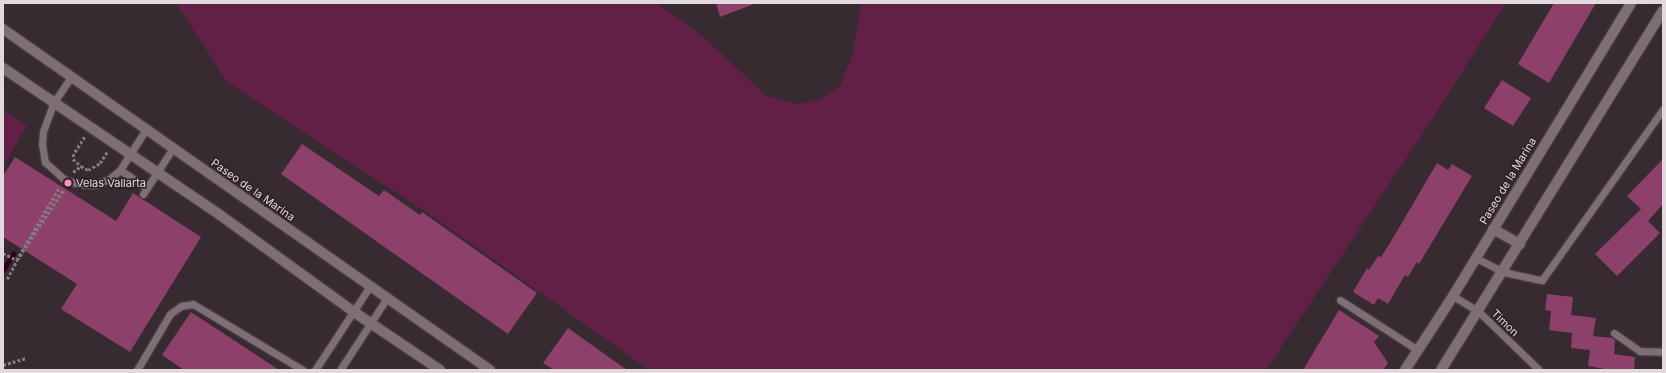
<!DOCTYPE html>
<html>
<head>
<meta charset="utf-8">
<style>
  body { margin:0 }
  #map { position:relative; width:1666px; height:373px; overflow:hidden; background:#372a30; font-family:Inter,sans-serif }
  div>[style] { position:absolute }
  .green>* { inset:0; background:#632046 }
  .stream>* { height:4.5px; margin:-2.25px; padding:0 2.25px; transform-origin:2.25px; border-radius:2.25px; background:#31001d }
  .building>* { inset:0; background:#8d406a }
  .path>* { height:2.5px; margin-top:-1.25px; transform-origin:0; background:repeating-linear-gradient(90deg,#857a7f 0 3px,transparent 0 5px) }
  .roads { filter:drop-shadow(0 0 1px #51464b) drop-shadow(0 0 1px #51464b) }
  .service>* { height:7px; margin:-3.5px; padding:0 3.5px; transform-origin:3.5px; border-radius:3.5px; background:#7e6f76 }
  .tertiary>* { height:10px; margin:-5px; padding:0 5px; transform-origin:5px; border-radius:5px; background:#7e6f76 }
  .dots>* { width:11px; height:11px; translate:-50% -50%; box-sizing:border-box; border:2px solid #2d2026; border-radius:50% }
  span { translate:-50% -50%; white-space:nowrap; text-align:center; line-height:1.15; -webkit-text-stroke:3px #2d2026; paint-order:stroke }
  .street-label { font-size:11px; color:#e2d9dd }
  .poi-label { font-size:11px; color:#e2d9dd }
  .left { translate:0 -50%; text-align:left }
  .frame { position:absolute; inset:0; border:4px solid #e2d9dd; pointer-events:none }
</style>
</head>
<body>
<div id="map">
  <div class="green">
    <i style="clip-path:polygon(176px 3px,657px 3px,705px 38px,766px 96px,798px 104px,820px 99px,840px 86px,853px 53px,861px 3px,1506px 3px,1429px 124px,1266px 370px,649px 370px,435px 218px,227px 82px)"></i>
    <i style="clip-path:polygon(3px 110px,27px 126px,3px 166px)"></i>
  </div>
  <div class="stream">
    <i style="left:3px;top:270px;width:19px;rotate:-58deg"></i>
  </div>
  <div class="building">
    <i style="clip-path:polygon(716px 3px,754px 3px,754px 4px,720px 17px)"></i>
    <i style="clip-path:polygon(1554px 3px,1596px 3px,1549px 83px,1518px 64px)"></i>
    <i style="clip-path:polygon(1502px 80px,1531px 98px,1513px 126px,1484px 108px)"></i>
    <i style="clip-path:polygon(302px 144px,379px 196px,384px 190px,420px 215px,422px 212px,537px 293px,508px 334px,281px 174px)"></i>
    <i style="clip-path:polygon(15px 157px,116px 221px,133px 193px,201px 237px,130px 352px,61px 309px,77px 284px,3px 237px,3px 176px)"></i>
    <i style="clip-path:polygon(1663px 159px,1663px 204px,1648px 221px,1660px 233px,1617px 276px,1595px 254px,1641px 209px,1627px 196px)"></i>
    <i style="clip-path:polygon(1437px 163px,1448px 170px,1452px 164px,1472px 176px,1419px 264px,1417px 262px,1408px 277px,1405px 275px,1388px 304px,1378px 298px,1374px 305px,1353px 292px,1367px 268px,1369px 270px,1378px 256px,1381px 257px,1390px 243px)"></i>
    <i style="clip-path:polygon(1547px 294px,1573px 297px,1571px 315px,1596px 318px,1593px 336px,1612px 338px,1615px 340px,1614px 354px,1635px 357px,1634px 370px,1610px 370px,1588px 366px,1590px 350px,1571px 348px,1572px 333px,1549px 330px,1551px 311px,1545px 310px)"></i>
    <i style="clip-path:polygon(1339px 310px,1379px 336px,1374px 342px,1388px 363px,1383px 370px,1303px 370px)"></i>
    <i style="clip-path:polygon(191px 312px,279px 370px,184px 370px,162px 355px)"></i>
    <i style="clip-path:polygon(568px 328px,627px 370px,554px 370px,543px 363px)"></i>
  </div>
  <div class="path">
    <i style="left:85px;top:137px;width:20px;rotate:123deg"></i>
    <i style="left:74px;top:154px;width:5px;rotate:101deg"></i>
    <i style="left:73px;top:159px;width:11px;rotate:41deg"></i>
    <i style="left:81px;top:166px;width:8px;rotate:30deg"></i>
    <i style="left:88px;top:170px;width:14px;rotate:-30deg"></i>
    <i style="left:100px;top:163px;width:13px;rotate:-58deg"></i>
    <i style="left:73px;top:172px;width:10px;rotate:-37deg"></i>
    <i style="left:59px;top:189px;width:82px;rotate:120.6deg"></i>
    <i style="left:17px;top:260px;width:85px;rotate:-56.5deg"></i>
    <i style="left:3px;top:253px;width:16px;rotate:27deg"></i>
    <i style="left:7px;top:279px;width:21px;rotate:-62deg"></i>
    <i style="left:3px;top:365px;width:24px;rotate:-17deg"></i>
  </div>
  <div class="roads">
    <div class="service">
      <i style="left:71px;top:77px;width:32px;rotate:124deg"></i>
      <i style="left:53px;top:104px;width:29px;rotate:110deg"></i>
      <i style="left:43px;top:131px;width:13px;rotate:94deg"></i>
      <i style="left:42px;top:144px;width:18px;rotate:81deg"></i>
      <i style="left:45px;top:162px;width:27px;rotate:42deg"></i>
      <i style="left:65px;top:180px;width:16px;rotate:15deg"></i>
      <i style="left:80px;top:184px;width:15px;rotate:4deg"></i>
      <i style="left:95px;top:185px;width:15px;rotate:-23deg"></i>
      <i style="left:109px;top:179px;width:14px;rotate:-39deg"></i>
      <i style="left:120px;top:170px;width:49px;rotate:-57.6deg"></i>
      <i style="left:120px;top:170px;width:32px;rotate:34deg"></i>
      <i style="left:143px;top:194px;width:55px;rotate:-56.9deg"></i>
      <i style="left:1476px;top:258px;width:30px;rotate:27deg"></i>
      <i style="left:1503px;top:272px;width:40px;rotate:12deg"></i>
      <i style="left:1542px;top:280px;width:209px;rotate:-54.7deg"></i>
      <i style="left:1453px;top:296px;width:29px;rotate:31deg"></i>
      <i style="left:1478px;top:311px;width:85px;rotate:44deg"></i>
      <i style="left:1340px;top:300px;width:93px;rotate:32.7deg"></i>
      <i style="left:1614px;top:333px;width:32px;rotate:35deg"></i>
      <i style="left:1640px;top:351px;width:23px;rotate:2deg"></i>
      <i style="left:137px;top:370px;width:65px;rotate:-59.5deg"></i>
      <i style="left:170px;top:314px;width:14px;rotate:-36deg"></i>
      <i style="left:181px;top:306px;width:12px;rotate:-9deg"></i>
      <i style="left:193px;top:304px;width:128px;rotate:31deg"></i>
      <i style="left:315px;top:370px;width:100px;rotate:-56.8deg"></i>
      <i style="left:340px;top:370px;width:86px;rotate:-56.9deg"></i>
    </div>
    <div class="tertiary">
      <i style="left:3px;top:29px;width:595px;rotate:35deg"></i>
      <i style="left:3px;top:68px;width:262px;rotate:34.1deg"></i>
      <i style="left:220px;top:215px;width:165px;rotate:35.9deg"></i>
      <i style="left:354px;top:312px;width:104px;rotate:34deg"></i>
      <i style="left:1493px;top:229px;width:31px;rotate:29deg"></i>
      <i style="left:1405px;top:370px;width:88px;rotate:-57deg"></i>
      <i style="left:1453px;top:296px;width:343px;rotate:-58.7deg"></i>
      <i style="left:1441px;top:370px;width:422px;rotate:-58.3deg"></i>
    </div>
  </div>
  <div class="dots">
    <i style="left:68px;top:183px;background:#fa8fc6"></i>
  </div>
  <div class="street-label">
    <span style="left:1508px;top:181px;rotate:-59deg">Paseo de la Marina</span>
    <span style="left:253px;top:190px;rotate:35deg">Paseo de la Marina</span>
    <span style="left:1505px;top:323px;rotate:44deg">Timon</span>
  </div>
  <div class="poi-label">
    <span class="left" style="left:76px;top:183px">Velas Vallarta</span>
  </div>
  <div class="frame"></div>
</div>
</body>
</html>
